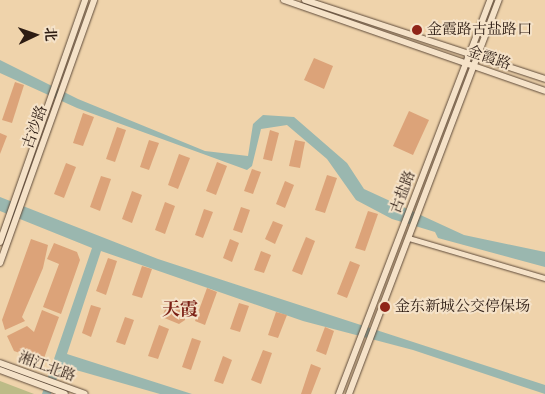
<!DOCTYPE html>
<html>
<head>
<meta charset="utf-8">
<style>
  body { margin:0 }
  #map { position:relative; width:545px; height:394px; overflow:hidden; background:#efd3ab; font-family:"Libre Bodoni","Noto Serif SC",serif }
  div>[style] { position:absolute }
  .green>* { inset:0; background:#bcbb87 }
  .water>* { inset:0; background:#9ab7af }
  .building>* { inset:0; background:#dca379 }
  .roads { filter:drop-shadow(0 0 1px #5e4a39) drop-shadow(0 0 1px #5e4a39) }
  .street>* { height:4.5px; margin:-2.25px; padding:0 2.25px; transform-origin:2.25px; border-radius:2.25px; background:#f5e2c8 }
  .secondary>* { height:6px; margin:-3px; padding:0 3px; transform-origin:3px; border-radius:3px; background:#f5e2c8 }
  .dots>* { width:14px; height:14px; translate:-50% -50%; box-sizing:border-box; border:2px solid #f5e2c8; border-radius:50% }
  span { translate:-50% -50%; white-space:nowrap; text-align:center; line-height:1.15; -webkit-text-stroke:4px #f5e2c8; paint-order:stroke }
  .poi-label { font-size:15px; color:#2d1c13 }
  .left { translate:0 -50%; text-align:left }
  .street-label { font-size:15px; color:#2d1c13 }
  .quarter-label { font-size:18px; color:#7a1f14; font-weight:700 }
  .north { position:absolute; left:10px; top:10px; width:50px; height:50px; -webkit-text-stroke:4px #f5e2c8; paint-order:stroke; rotate:87deg; font-size:14px; font-weight:700; line-height:20px; text-align:center; color:#2d1c13 }
  .north::after { content:''; display:block; margin:auto; width:18px; height:22px; background:#2d1c13; clip-path:polygon(50% 0,100% 100%,50% 72%,0 100%) }
</style>
</head>
<body>
<div id="map">
  <div class="green">
    <i style="clip-path:polygon(0 381px,34px 394px,0 394px)"></i>
  </div>
  <div class="water">
    <i style="clip-path:polygon(0 60px,78px 99px,205px 151px,248px 156px,253px 124px,263px 115px,294px 117px,347px 163px,364px 189px,464px 235px,545px 252px,545px 267px,438px 238px,435px 232px,392px 219px,356px 200px,327px 159px,287px 125px,261px 129px,252px 166px,247px 170px,77px 108px,0 73px)"></i>
    <i style="clip-path:polygon(0 197px,158px 259px,545px 385px,545px 394px,413px 350px,303px 321px,101px 251px,67px 354px,192px 394px,160px 394px,69px 368px,59px 373px,51px 394px,42px 394px,92px 248px,0 211px)"></i>
  </div>
  <div class="building">
    <i style="clip-path:polygon(314px 58px,333px 66px,324px 89px,304px 80px)"></i>
    <i style="clip-path:polygon(15px 82px,24px 85px,12px 123px,2px 120px)"></i>
    <i style="clip-path:polygon(409px 111px,429px 120px,413px 155px,393px 146px)"></i>
    <i style="clip-path:polygon(83px 113px,94px 117px,83px 146px,73px 143px)"></i>
    <i style="clip-path:polygon(117px 127px,126px 130px,115px 162px,106px 159px)"></i>
    <i style="clip-path:polygon(270px 130px,279px 133px,272px 161px,263px 159px)"></i>
    <i style="clip-path:polygon(0 133px,7px 136px,0 154px)"></i>
    <i style="clip-path:polygon(149px 140px,159px 143px,149px 170px,140px 167px)"></i>
    <i style="clip-path:polygon(295px 140px,305px 142px,300px 168px,289px 166px)"></i>
    <i style="clip-path:polygon(179px 154px,190px 158px,178px 189px,168px 185px)"></i>
    <i style="clip-path:polygon(217px 162px,227px 166px,216px 195px,206px 191px)"></i>
    <i style="clip-path:polygon(66px 163px,76px 167px,64px 198px,54px 194px)"></i>
    <i style="clip-path:polygon(252px 169px,261px 172px,253px 194px,244px 191px)"></i>
    <i style="clip-path:polygon(327px 175px,337px 178px,325px 213px,315px 210px)"></i>
    <i style="clip-path:polygon(101px 176px,111px 179px,100px 211px,90px 207px)"></i>
    <i style="clip-path:polygon(285px 181px,294px 185px,285px 208px,276px 204px)"></i>
    <i style="clip-path:polygon(132px 191px,142px 195px,132px 223px,122px 219px)"></i>
    <i style="clip-path:polygon(165px 202px,175px 206px,165px 234px,155px 230px)"></i>
    <i style="clip-path:polygon(241px 207px,250px 210px,242px 233px,233px 230px)"></i>
    <i style="clip-path:polygon(204px 209px,213px 212px,203px 238px,195px 235px)"></i>
    <i style="clip-path:polygon(368px 211px,378px 214px,365px 251px,355px 248px)"></i>
    <i style="clip-path:polygon(273px 221px,283px 225px,275px 244px,265px 239px)"></i>
    <i style="clip-path:polygon(306px 237px,315px 241px,302px 275px,292px 271px)"></i>
    <i style="clip-path:polygon(31px 239px,48px 245px,43px 268px,22px 317px,25px 321px,5px 330px,2px 320px)"></i>
    <i style="clip-path:polygon(230px 239px,239px 243px,232px 262px,223px 258px)"></i>
    <i style="clip-path:polygon(54px 243px,77px 252px,80px 260px,61px 314px,43px 307px,59px 264px,47px 259px)"></i>
    <i style="clip-path:polygon(261px 251px,271px 255px,264px 273px,254px 270px)"></i>
    <i style="clip-path:polygon(108px 258px,117px 261px,106px 295px,96px 291px)"></i>
    <i style="clip-path:polygon(350px 261px,360px 265px,347px 298px,337px 294px)"></i>
    <i style="clip-path:polygon(142px 266px,152px 269px,142px 298px,132px 295px)"></i>
    <i style="clip-path:polygon(207px 288px,217px 292px,205px 325px,195px 321px)"></i>
    <i style="clip-path:polygon(183px 299px,191px 302px,185px 320px,179px 324px,162px 317px,166px 307px)"></i>
    <i style="clip-path:polygon(239px 303px,249px 306px,240px 332px,230px 329px)"></i>
    <i style="clip-path:polygon(91px 305px,101px 308px,91px 337px,82px 333px)"></i>
    <i style="clip-path:polygon(42px 310px,59px 317px,43px 361px,14px 351px,7px 336px,27px 326px,34px 332px)"></i>
    <i style="clip-path:polygon(276px 312px,287px 315px,278px 338px,268px 335px)"></i>
    <i style="clip-path:polygon(125px 317px,134px 320px,125px 345px,116px 342px)"></i>
    <i style="clip-path:polygon(159px 325px,169px 329px,158px 359px,148px 356px)"></i>
    <i style="clip-path:polygon(325px 327px,334px 331px,326px 355px,316px 351px)"></i>
    <i style="clip-path:polygon(192px 338px,201px 341px,191px 370px,182px 367px)"></i>
    <i style="clip-path:polygon(263px 350px,272px 353px,261px 384px,251px 380px)"></i>
    <i style="clip-path:polygon(223px 356px,232px 360px,223px 384px,214px 381px)"></i>
    <i style="clip-path:polygon(311px 364px,321px 368px,311px 394px,301px 394px)"></i>
  </div>
  <div class="roads">
    <div class="street">
      <i style="left:409px;top:238px;width:142px;rotate:16.4deg"></i>
    </div>
    <div class="secondary">
      <i style="left:284px;top:0;width:276px;rotate:19.2deg"></i>
      <i style="left:305px;top:0;width:253px;rotate:18.2deg"></i>
      <i style="left:0;top:242px;width:256px;rotate:-70.6deg"></i>
      <i style="left:0;top:263px;width:279px;rotate:-70.3deg"></i>
      <i style="left:0;top:363px;width:90px;rotate:20deg"></i>
      <i style="left:0;top:370px;width:69px;rotate:20.3deg"></i>
      <i style="left:339px;top:394px;width:422px;rotate:-69deg"></i>
      <i style="left:349px;top:394px;width:422px;rotate:-69.2deg"></i>
    </div>
  </div>
  <div class="dots">
    <i style="left:417px;top:30px;background:#8f2418"></i>
    <i style="left:385px;top:307px;background:#8f2418"></i>
  </div>
  <div class="poi-label">
    <span class="left" style="left:427px;top:30px">金霞路古盐路口</span>
    <span class="left" style="left:395px;top:307px">金东新城公交停保场</span>
  </div>
  <div class="street-label">
    <span style="left:489px;top:58px;rotate:19deg">金霞路</span>
    <span style="left:35px;top:127px;rotate:-70deg">古沙路</span>
    <span style="left:403px;top:192px;rotate:-69deg">古盐路</span>
    <span style="left:47px;top:367px;rotate:20deg">湘江北路</span>
  </div>
  <div class="quarter-label">
    <span style="left:180px;top:310px">天霞</span>
  </div>
  <div class="north">北</div>
</div>
</body>
</html>
